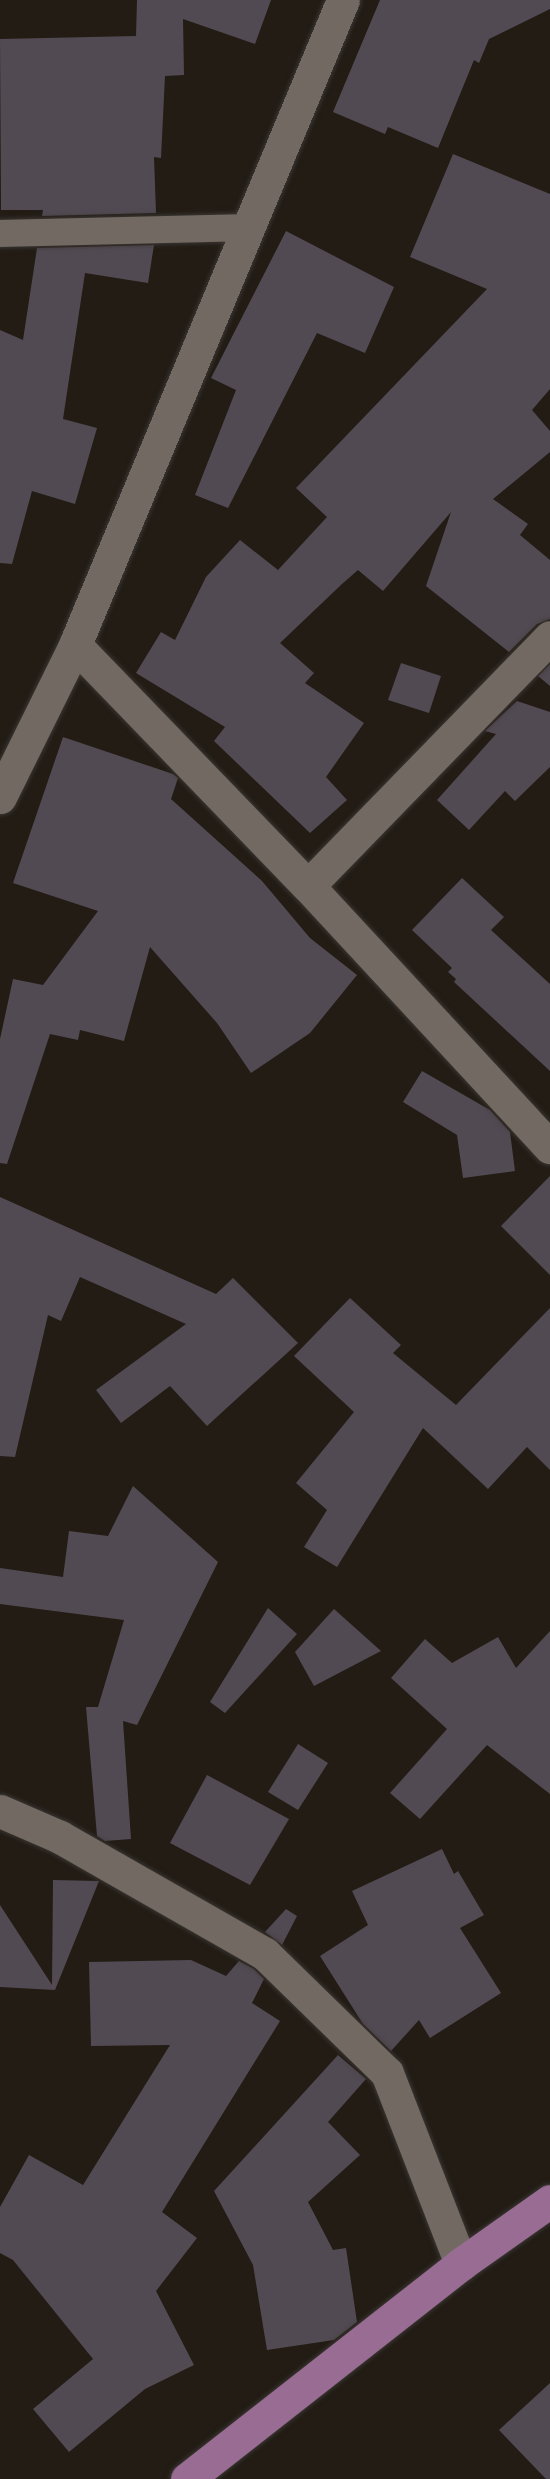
<!DOCTYPE html>
<html>
<head>
<meta charset="utf-8">
<style>
  body { margin:0 }
  #map { position:relative; width:550px; height:2479px; overflow:hidden; background:#221c15; font-family:"Alegreya Sans",sans-serif }
  div>[style] { position:absolute }
  .building>* { inset:0; background:#524a52 }
  .roads { filter:drop-shadow(0 0 2px #3a3532) drop-shadow(0 0 2px #3a3532) }
  .service>* { height:27px; margin:-13.5px; padding:0 13.5px; transform-origin:13.5px; border-radius:13.5px; background:#726a62 }
  .minor>* { height:33px; margin:-16.5px; padding:0 16.5px; transform-origin:16.5px; border-radius:16.5px; background:#726a62 }
  .tertiary>* { height:33px; margin:-16.5px; padding:0 16.5px; transform-origin:16.5px; border-radius:16.5px; background:#726a62 }
  .primary>* { height:33px; margin:-16.5px; padding:0 16.5px; transform-origin:16.5px; border-radius:16.5px; background:#986c93 }
  span { translate:-50% -50%; white-space:nowrap; text-align:center; line-height:1.15; -webkit-text-stroke:4.5px #19130c; paint-order:stroke }
</style>
</head>
<body>
<div id="map">
  <div class="building">
    <i style="clip-path:polygon(137px 0,271px 0,255px 44px,183px 19px,184px 75px,165px 76px,161px 158px,154px 157px,156px 213px,42px 216px,43px 210px,1px 210px,0 39px,136px 36px)"></i>
    <i style="clip-path:polygon(380px 0,550px 0,550px 9px,489px 39px,479px 63px,474px 60px,438px 148px,388px 127px,385px 134px,333px 112px)"></i>
    <i style="clip-path:polygon(453px 154px,550px 194px,550px 389px,532px 410px,550px 431px,550px 452px,493px 499px,528px 524px,520px 535px,550px 560px,550px 619px,537px 624px,509px 652px,426px 586px,451px 512px,383px 591px,358px 570px,342px 584px,280px 643px,314px 673px,305px 683px,364px 723px,326px 777px,347px 800px,310px 833px,214px 741px,225px 727px,136px 673px,161px 632px,175px 640px,206px 577px,240px 540px,278px 570px,327px 517px,296px 488px,487px 289px,410px 257px)"></i>
    <i style="clip-path:polygon(286px 231px,394px 287px,365px 353px,317px 333px,228px 508px,195px 495px,236px 390px,211px 378px)"></i>
    <i style="clip-path:polygon(154px 245px,148px 283px,85px 273px,63px 419px,97px 428px,75px 504px,32px 491px,12px 564px,0 563px,0 330px,23px 340px,37px 248px)"></i>
    <i style="clip-path:polygon(401px 663px,441px 676px,429px 713px,388px 700px)"></i>
    <i style="clip-path:polygon(550px 664px,550px 686px,538px 676px)"></i>
    <i style="clip-path:polygon(517px 701px,550px 712px,550px 767px,515px 801px,505px 791px,469px 830px,437px 800px,496px 734px,485px 731px)"></i>
    <i style="clip-path:polygon(63px 737px,173px 774px,178px 778px,171px 799px,262px 881px,310px 938px,357px 975px,310px 1033px,251px 1073px,217px 1023px,150px 947px,124px 1041px,80px 1030px,78px 1040px,50px 1034px,7px 1164px,0 1163px,0 1039px,13px 979px,43px 985px,98px 911px,13px 883px)"></i>
    <i style="clip-path:polygon(462px 878px,504px 917px,491px 930px,550px 984px,550px 1071px,454px 982px,456px 979px,448px 972px,452px 968px,412px 930px)"></i>
    <i style="clip-path:polygon(422px 1071px,490px 1110px,510px 1132px,515px 1171px,463px 1178px,457px 1135px,403px 1102px)"></i>
    <i style="clip-path:polygon(550px 1176px,550px 1275px,501px 1226px)"></i>
    <i style="clip-path:polygon(0 1197px,216px 1294px,233px 1278px,298px 1343px,207px 1426px,170px 1386px,121px 1423px,96px 1390px,186px 1324px,80px 1277px,61px 1321px,48px 1315px,15px 1457px,0 1456px)"></i>
    <i style="clip-path:polygon(350px 1298px,401px 1345px,393px 1353px,456px 1405px,550px 1308px,550px 1470px,527px 1447px,488px 1489px,423px 1428px,337px 1567px,304px 1547px,327px 1510px,296px 1483px,354px 1412px,294px 1356px)"></i>
    <i style="clip-path:polygon(133px 1486px,218px 1562px,137px 1725px,123px 1721px,131px 1839px,105px 1841px,97px 1836px,86px 1707px,98px 1707px,124px 1620px,0 1604px,0 1568px,63px 1577px,69px 1531px,108px 1536px)"></i>
    <i style="clip-path:polygon(268px 1608px,297px 1634px,225px 1713px,210px 1702px)"></i>
    <i style="clip-path:polygon(334px 1609px,381px 1651px,314px 1686px,295px 1652px)"></i>
    <i style="clip-path:polygon(550px 1631px,550px 1794px,487px 1745px,420px 1819px,390px 1793px,447px 1729px,391px 1678px,425px 1639px,452px 1663px,498px 1637px,516px 1668px)"></i>
    <i style="clip-path:polygon(298px 1744px,328px 1763px,298px 1810px,268px 1792px)"></i>
    <i style="clip-path:polygon(207px 1775px,289px 1819px,250px 1885px,170px 1843px)"></i>
    <i style="clip-path:polygon(442px 1849px,454px 1874px,458px 1871px,484px 1915px,460px 1928px,501px 1993px,430px 2038px,419px 2020px,391px 2051px,363px 2024px,320px 1956px,368px 1925px,352px 1891px)"></i>
    <i style="clip-path:polygon(53px 1880px,99px 1881px,55px 1990px,0 1987px,0 1905px,52px 1985px)"></i>
    <i style="clip-path:polygon(286px 1909px,297px 1916px,282px 1945px,265px 1932px)"></i>
    <i style="clip-path:polygon(191px 1960px,226px 1976px,239px 1961px,254px 1969px,264px 1979px,252px 2003px,280px 2021px,162px 2212px,197px 2238px,156px 2291px,194px 2365px,145px 2389px,69px 2452px,33px 2409px,93px 2359px,13px 2260px,0 2253px,0 2207px,29px 2155px,83px 2185px,170px 2045px,91px 2046px,89px 1962px)"></i>
    <i style="clip-path:polygon(338px 2055px,366px 2079px,328px 2122px,360px 2155px,308px 2202px,333px 2250px,346px 2248px,357px 2322px,334px 2340px,267px 2350px,253px 2265px,214px 2191px)"></i>
    <i style="clip-path:polygon(550px 2383px,550px 2479px,546px 2479px,499px 2430px)"></i>
  </div>
  <div class="roads">
    <div class="service">
      <i style="left:0;top:233px;width:247px;rotate:-1.4deg"></i>
    </div>
    <div class="minor">
      <i style="left:75px;top:645px;width:335px;rotate:46deg"></i>
      <i style="left:308px;top:886px;width:356px;rotate:47.2deg"></i>
      <i style="left:308px;top:886px;width:347px;rotate:-45.8deg"></i>
      <i style="left:0;top:1811px;width:65px;rotate:23.4deg"></i>
      <i style="left:60px;top:1837px;width:236px;rotate:29.7deg"></i>
      <i style="left:265px;top:1954px;width:170px;rotate:44.3deg"></i>
      <i style="left:387px;top:2073px;width:205px;rotate:68.8deg"></i>
    </div>
    <div class="tertiary">
      <i style="left:0;top:797px;width:169px;rotate:-63.7deg"></i>
      <i style="left:75px;top:645px;width:698px;rotate:-67.44deg"></i>
    </div>
    <div class="primary">
      <i style="left:187px;top:2479px;width:348px;rotate:-38.1deg"></i>
      <i style="left:461px;top:2264px;width:109px;rotate:-35.3deg"></i>
    </div>
  </div>
</div>
</body>
</html>
